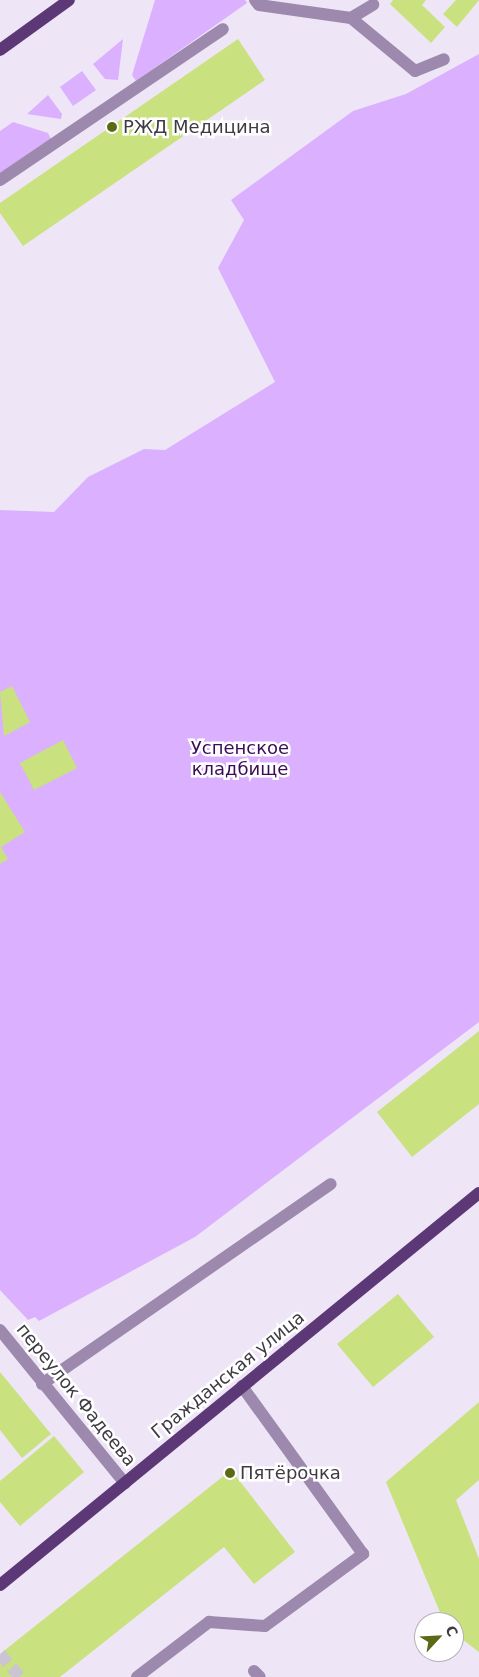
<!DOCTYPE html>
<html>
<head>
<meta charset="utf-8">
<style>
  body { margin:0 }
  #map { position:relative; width:479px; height:1677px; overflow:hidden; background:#eee6f6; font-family:"DejaVu Sans",sans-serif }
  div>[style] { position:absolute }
  .green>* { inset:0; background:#dbb0fe }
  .building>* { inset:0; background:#c9e17f }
  .minor-tunnel>* { height:12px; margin-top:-6px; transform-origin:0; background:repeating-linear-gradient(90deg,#cbc4d2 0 12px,transparent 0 18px) }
  .minor>* { height:12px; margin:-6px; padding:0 6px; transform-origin:6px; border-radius:6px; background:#9c89ad }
  .major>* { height:12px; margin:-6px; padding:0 6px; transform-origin:6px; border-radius:6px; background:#5d3877 }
  .dots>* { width:14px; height:14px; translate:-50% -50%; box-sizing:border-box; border:2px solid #fff; border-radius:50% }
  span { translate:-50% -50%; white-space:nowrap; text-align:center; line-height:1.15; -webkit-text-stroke:5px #fff; paint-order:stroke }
  .poi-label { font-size:18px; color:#3f3b42 }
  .left { translate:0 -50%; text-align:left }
  .park-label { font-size:18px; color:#3c0c56 }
  .street-label { font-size:18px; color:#3f3b42 }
  .north { position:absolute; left:414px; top:1612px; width:50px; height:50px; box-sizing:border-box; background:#fff; border:1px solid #b2b1b3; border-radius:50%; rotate:65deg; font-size:14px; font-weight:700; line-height:20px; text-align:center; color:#3f3b42 }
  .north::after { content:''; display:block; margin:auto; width:18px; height:22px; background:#5a6a15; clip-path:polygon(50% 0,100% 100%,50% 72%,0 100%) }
</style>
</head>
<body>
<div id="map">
  <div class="green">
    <i style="clip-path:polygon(155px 0,245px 0,247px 3px,136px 81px,132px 75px)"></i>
    <i style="clip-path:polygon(123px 39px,118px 80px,105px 79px,93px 64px)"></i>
    <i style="clip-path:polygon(479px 54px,479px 1022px,195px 1237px,39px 1321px,35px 1317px,28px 1320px,0 1290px,0 510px,54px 512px,88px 477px,144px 449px,165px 450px,275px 382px,218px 268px,244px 220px,231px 200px,353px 111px,406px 94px)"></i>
    <i style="clip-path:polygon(82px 71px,96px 90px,73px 106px,60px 87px)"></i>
    <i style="clip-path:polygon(48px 95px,62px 114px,61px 119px,27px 114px)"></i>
    <i style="clip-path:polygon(13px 122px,48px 133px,51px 139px,0 173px,0 131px)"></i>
  </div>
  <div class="building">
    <i style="clip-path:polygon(393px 0,426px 0,422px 5px,445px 27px,431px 43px,390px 4px)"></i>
    <i style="clip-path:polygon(456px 0,479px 0,457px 27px,443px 14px)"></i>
    <i style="clip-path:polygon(238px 39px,265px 80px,23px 246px,0 213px,0 203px)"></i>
    <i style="clip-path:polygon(12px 686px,30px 722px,4px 736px,0 692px)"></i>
    <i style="clip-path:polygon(63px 740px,77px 768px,34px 790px,20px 763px)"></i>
    <i style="clip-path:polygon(0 792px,25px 832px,1px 847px,8px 859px,0 864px)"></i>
    <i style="clip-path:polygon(479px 1031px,479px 1104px,412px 1157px,377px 1112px)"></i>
    <i style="clip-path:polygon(398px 1294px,434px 1337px,373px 1387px,337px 1344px)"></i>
    <i style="clip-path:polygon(0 1372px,51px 1434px,22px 1458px,0 1430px)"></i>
    <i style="clip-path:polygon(479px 1402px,479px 1480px,456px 1500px,479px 1559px,479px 1652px,454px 1633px,454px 1622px,444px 1622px,386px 1482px)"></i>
    <i style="clip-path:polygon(54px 1436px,84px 1472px,20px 1526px,0 1502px,0 1481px)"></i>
    <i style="clip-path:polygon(231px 1470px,295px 1552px,254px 1584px,224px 1547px,60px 1677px,0 1677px,0 1654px)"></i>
  </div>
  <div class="minor-tunnel">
    <i style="left:0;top:1654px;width:30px;rotate:49deg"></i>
  </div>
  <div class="minor">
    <i style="left:255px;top:0;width:6px;rotate:51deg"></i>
    <i style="left:259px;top:5px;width:93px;rotate:8deg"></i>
    <i style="left:351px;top:18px;width:83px;rotate:39.6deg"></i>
    <i style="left:415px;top:71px;width:31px;rotate:-22deg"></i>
    <i style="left:351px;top:18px;width:26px;rotate:-31deg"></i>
    <i style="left:0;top:180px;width:269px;rotate:-34.1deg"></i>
    <i style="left:0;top:1330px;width:198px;rotate:50.8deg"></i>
    <i style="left:42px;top:1384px;width:351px;rotate:-34.7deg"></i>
    <i style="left:254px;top:1671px;width:8px;rotate:45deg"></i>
    <i style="left:137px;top:1677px;width:91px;rotate:-37.4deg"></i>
    <i style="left:209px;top:1622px;width:56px;rotate:4.1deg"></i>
    <i style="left:265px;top:1626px;width:122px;rotate:-36.3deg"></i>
    <i style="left:363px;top:1554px;width:207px;rotate:-125.8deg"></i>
  </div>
  <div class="major">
    <i style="left:0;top:50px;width:85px;rotate:-35.9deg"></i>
    <i style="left:0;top:1585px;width:619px;rotate:-39.3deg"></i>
  </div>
  <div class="dots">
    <i style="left:112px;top:127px;background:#5a6a15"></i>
    <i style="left:230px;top:1473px;background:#5a6a15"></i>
  </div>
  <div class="poi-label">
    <span class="left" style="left:123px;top:127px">РЖД Медицина</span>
    <span class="left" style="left:240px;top:1473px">Пятёрочка</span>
  </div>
  <div class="park-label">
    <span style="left:240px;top:759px">Успенское<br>кладбище</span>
  </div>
  <div class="street-label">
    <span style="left:228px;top:1375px;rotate:-39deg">Гражданская улица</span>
    <span style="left:76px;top:1395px;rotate:51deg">переулок Фадеева</span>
  </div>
  <div class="north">С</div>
</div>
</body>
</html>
